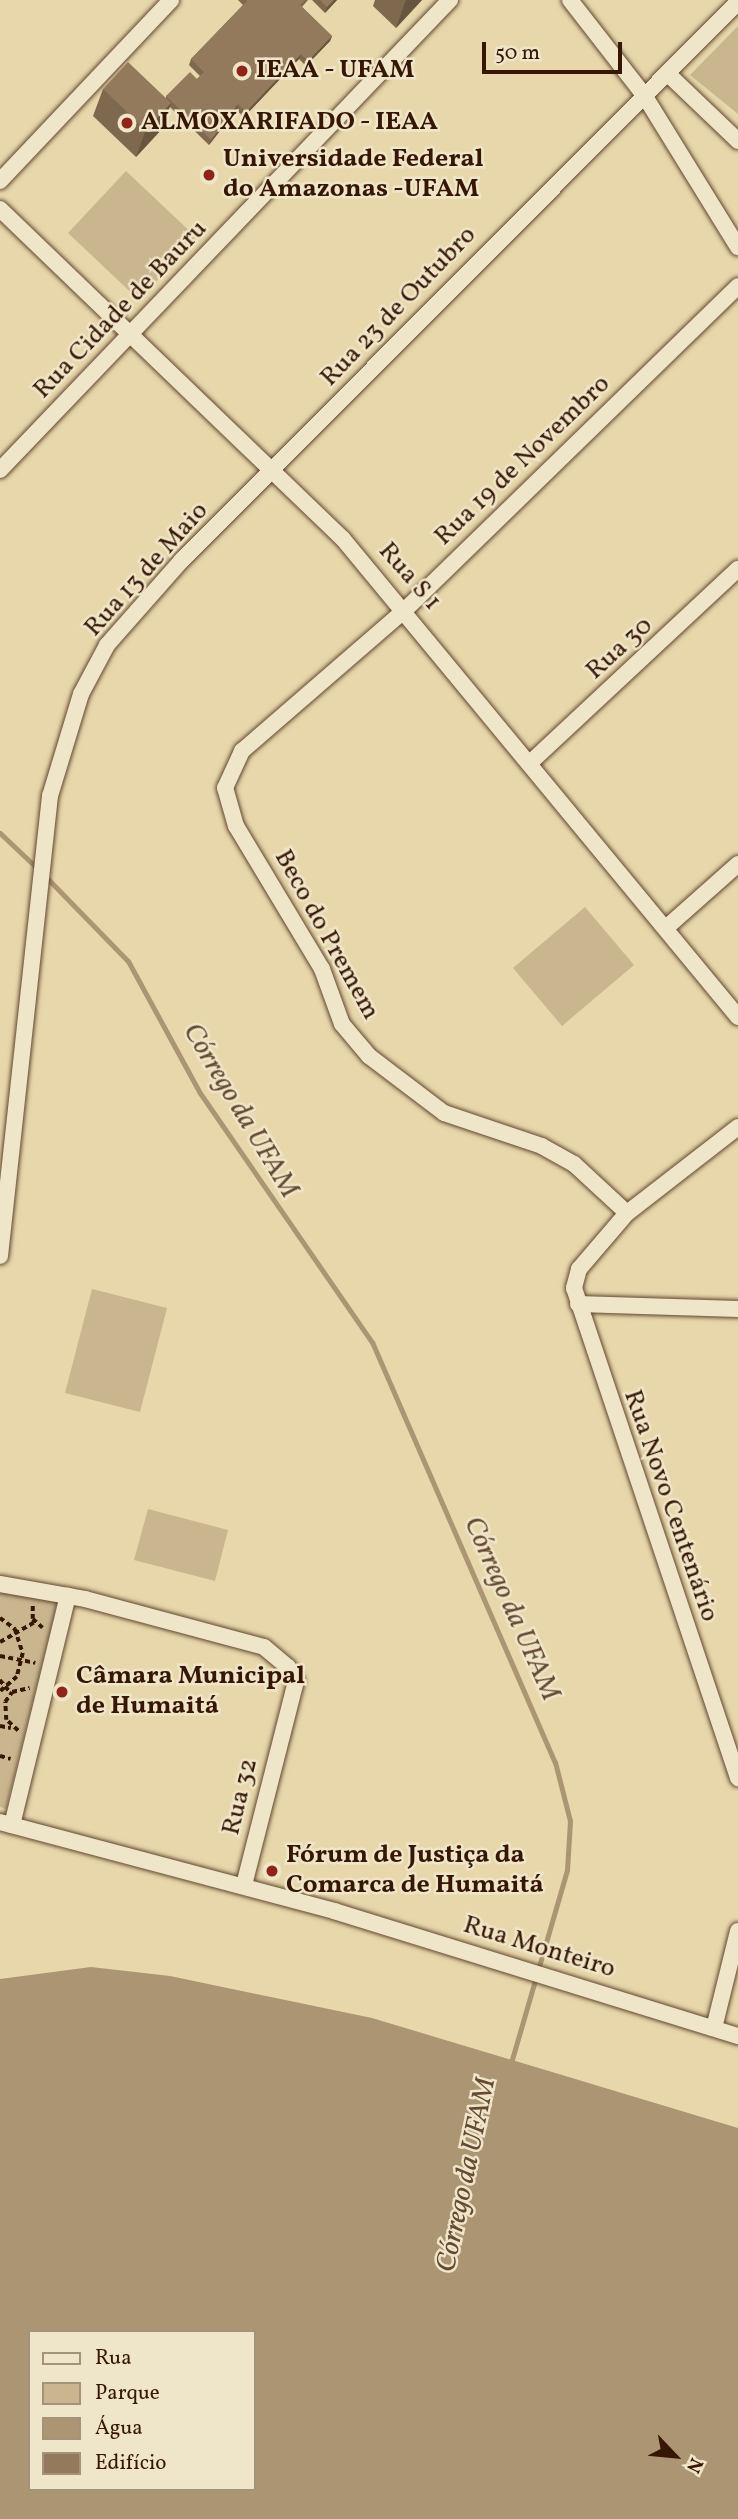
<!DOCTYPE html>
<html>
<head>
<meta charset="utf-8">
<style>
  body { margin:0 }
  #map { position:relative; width:738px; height:2519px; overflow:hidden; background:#e7d7ab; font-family:Vollkorn,serif }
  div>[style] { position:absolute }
  .green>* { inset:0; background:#c9b68f }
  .water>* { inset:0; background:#ab9573 }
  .stream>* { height:5px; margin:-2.5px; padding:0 2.5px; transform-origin:2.5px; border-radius:2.5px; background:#ab9573 }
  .path>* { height:3.5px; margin-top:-1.75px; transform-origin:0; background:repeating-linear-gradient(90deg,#371606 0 5px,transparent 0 8.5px) }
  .roads { filter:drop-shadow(0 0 2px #63462f) drop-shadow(0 0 2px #63462f) }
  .minor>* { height:16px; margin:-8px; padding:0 8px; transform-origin:8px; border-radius:8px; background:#efe5c8 }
  .wall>* { inset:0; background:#7e694f }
  .shaded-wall>* { inset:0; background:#675540 }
  .building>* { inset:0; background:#937a5c }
  .dots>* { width:19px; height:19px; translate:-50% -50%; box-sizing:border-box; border:4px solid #efe5c8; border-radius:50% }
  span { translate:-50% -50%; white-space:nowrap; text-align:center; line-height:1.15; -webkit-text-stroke:5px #efe5c8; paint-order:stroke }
  .poi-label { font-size:26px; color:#371606; font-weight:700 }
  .left { translate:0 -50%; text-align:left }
  .street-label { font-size:26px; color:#371606 }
  .water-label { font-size:28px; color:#654932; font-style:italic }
  .legend { position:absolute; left:28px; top:2330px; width:228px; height:161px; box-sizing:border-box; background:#efe5c8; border:2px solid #a5927a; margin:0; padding:9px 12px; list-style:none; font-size:21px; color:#371606 }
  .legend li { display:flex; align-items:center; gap:14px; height:35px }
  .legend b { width:35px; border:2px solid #a5927a }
  .north { position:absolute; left:640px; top:2421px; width:70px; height:70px; -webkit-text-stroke:5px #efe5c8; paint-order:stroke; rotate:116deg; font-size:19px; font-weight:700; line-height:28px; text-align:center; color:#371606 }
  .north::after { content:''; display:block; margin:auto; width:24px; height:32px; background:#371606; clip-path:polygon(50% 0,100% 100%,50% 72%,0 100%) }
  .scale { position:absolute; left:482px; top:42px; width:140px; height:32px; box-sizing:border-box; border:4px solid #371606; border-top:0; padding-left:9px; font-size:21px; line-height:24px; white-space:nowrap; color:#371606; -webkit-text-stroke:5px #efe5c8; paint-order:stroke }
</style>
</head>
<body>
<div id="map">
  <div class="green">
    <i style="clip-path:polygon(738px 26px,738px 114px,690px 75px)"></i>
    <i style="clip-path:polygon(126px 171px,197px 238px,139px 300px,68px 233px)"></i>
    <i style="clip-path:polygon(585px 907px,634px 965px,562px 1026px,513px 968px)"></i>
    <i style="clip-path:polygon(92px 1289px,167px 1308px,140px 1412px,65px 1393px)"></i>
    <i style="clip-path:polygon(148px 1509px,228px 1530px,215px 1581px,134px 1560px)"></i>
    <i style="clip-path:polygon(0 1590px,58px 1599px,6px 1809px,0 1807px)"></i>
  </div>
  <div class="water">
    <i style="clip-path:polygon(evenodd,91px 1967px,170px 1976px,372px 2018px,738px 2128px,738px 2519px,0 2519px,0 1979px,91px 1967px,30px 2332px,254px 2332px,254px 2489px,30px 2489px,30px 2332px)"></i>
  </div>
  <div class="stream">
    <i style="left:0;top:833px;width:52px;rotate:43.5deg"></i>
    <i style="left:45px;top:876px;width:119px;rotate:45.7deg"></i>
    <i style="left:128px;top:961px;width:150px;rotate:61.4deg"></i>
    <i style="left:200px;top:1093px;width:303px;rotate:55.4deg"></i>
    <i style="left:372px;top:1342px;width:458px;rotate:66.5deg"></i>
    <i style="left:555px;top:1762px;width:61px;rotate:75.7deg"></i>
    <i style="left:570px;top:1821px;width:49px;rotate:93.5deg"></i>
    <i style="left:567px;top:1870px;width:201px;rotate:106.2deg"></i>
  </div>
  <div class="path">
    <i style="left:33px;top:1606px;width:13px;rotate:90deg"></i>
    <i style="left:33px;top:1619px;width:13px;rotate:42deg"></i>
    <i style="left:0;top:1618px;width:19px;rotate:36deg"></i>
    <i style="left:15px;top:1629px;width:25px;rotate:72deg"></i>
    <i style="left:23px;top:1653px;width:25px;rotate:104deg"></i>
    <i style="left:17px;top:1677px;width:23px;rotate:139deg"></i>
    <i style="left:0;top:1642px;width:39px;rotate:-30deg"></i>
    <i style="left:0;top:1656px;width:36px;rotate:11deg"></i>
    <i style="left:0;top:1680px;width:17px;rotate:50deg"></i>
    <i style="left:0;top:1726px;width:11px;rotate:10deg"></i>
    <i style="left:18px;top:1731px;width:16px;rotate:-137deg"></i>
    <i style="left:6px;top:1720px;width:18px;rotate:-93deg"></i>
    <i style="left:5px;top:1702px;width:12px;rotate:-55deg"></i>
    <i style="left:12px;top:1692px;width:18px;rotate:-13deg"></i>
    <i style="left:0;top:1756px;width:11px;rotate:15deg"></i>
  </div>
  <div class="roads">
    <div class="minor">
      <i style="left:570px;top:0;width:120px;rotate:52.1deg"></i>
      <i style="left:644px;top:95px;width:179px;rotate:58.3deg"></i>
      <i style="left:668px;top:74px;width:97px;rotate:43.7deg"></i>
      <i style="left:0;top:181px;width:249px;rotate:-46.6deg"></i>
      <i style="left:0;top:209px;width:476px;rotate:43.9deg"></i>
      <i style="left:343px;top:539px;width:620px;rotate:50.43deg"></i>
      <i style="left:0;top:470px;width:651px;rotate:-46.25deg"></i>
      <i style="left:532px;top:761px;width:282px;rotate:-43deg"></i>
      <i style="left:667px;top:927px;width:95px;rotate:-41.6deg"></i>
      <i style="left:738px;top:1127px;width:140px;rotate:142.2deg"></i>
      <i style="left:627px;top:1213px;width:74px;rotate:130.6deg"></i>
      <i style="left:579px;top:1269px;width:20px;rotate:105deg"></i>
      <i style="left:574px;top:1288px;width:517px;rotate:71.49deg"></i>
      <i style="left:627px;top:1213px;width:72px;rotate:-137.2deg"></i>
      <i style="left:574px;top:1164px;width:37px;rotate:-151deg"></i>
      <i style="left:542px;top:1146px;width:103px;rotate:-161.4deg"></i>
      <i style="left:444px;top:1113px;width:94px;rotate:-142.8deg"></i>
      <i style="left:369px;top:1056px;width:42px;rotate:-130.2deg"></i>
      <i style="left:342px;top:1024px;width:59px;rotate:-110deg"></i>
      <i style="left:322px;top:969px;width:167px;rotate:-121deg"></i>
      <i style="left:236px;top:826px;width:40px;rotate:-106deg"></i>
      <i style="left:225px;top:788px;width:41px;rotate:-65.3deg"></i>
      <i style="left:242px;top:751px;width:217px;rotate:-40.9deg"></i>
      <i style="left:406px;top:609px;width:463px;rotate:-44.2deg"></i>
      <i style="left:0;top:1256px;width:463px;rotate:-83.8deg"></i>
      <i style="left:50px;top:796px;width:107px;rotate:-73.1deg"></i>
      <i style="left:81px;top:694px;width:55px;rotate:-62deg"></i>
      <i style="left:107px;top:645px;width:113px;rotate:-48.6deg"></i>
      <i style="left:182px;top:560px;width:788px;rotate:-45.1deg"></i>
      <i style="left:578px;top:1304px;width:160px;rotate:1.8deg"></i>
      <i style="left:0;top:1584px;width:86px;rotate:10deg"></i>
      <i style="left:85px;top:1599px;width:185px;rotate:15deg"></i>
      <i style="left:264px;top:1647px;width:31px;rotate:40deg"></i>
      <i style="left:288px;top:1667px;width:16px;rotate:60deg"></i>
      <i style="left:296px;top:1681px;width:211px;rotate:104.3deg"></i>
      <i style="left:0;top:1822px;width:346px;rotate:14.9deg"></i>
      <i style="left:334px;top:1911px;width:423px;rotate:17.2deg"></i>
      <i style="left:12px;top:1825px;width:236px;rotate:-76.3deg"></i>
      <i style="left:714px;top:2028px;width:100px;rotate:-76.1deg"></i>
    </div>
  </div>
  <div class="wall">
    <i style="clip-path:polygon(238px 0,308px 0,302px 7px,332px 36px,330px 41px,306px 66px,299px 59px,244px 117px,236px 110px,209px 145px,170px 107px,161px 130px,136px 157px,93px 116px,103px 89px,166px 98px,166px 96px,197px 79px,200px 76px,189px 65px,191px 59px,243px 5px)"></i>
    <i style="clip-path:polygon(312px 0,337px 0,325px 13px)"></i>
    <i style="clip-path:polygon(375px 0,422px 0,396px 28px,373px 6px)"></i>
  </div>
  <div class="shaded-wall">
    <i style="clip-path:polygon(334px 0,337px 0,325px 13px,327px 7px)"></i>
    <i style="clip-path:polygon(406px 0,422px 0,396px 28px)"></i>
    <i style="clip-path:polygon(332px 36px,330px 41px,306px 66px,308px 61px)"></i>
    <i style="clip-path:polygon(301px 54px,299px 59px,244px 117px,246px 112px)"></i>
    <i style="clip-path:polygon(171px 103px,161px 130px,136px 157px,146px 130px)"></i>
    <i style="clip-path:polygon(238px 104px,236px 110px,209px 145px,211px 140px)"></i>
  </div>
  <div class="building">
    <i style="clip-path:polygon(246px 0,305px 0,300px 5px,332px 36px,308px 61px,301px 54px,246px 112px,238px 104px,211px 140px,166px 96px,190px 72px,197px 79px,204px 72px,191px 59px,247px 1px)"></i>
    <i style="clip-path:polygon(320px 0,334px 0,327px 7px)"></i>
    <i style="clip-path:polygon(128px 62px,171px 103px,146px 130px,103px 89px)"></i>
  </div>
  <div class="dots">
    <i style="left:242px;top:71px;background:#8f2418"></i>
    <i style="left:127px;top:123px;background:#8f2418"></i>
    <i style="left:209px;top:175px;background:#8f2418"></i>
    <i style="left:62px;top:1692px;background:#8f2418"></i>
    <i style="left:272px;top:1871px;background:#8f2418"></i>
  </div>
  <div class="poi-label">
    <span class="left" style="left:256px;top:71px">IEAA - UFAM</span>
    <span class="left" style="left:141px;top:123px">ALMOXARIFADO - IEAA</span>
    <span class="left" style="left:223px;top:175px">Universidade Federal<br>do Amazonas -UFAM</span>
    <span class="left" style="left:76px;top:1692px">Câmara Municipal<br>de Humaitá</span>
    <span class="left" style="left:286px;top:1871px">Fórum de Justiça da<br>Comarca de Humaitá</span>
  </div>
  <div class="street-label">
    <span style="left:399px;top:307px;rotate:-46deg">Rua 23 de Outubro</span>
    <span style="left:121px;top:310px;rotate:-46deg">Rua Cidade de Bauru</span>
    <span style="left:523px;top:461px;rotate:-44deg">Rua 19 de Novembro</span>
    <span style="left:147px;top:570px;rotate:-48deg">Rua 13 de Maio</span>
    <span style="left:409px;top:577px;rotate:49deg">Rua S 1</span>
    <span style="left:620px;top:649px;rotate:-42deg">Rua 30</span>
    <span style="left:326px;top:935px;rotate:61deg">Beco do Premem</span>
    <span style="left:670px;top:1506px;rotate:71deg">Rua Novo Centenário</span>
    <span style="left:241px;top:1797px;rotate:-76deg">Rua 32</span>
    <span style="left:539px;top:1948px;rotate:17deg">Rua Monteiro</span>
  </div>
  <div class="water-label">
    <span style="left:240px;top:1111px;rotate:59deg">Córrego da UFAM</span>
    <span style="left:511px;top:1609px;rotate:66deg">Córrego da UFAM</span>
    <span style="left:467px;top:2175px;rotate:-78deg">Córrego da UFAM</span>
  </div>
  <ul class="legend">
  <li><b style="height:9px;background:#efe5c8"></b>Rua</li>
  <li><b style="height:19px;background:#c9b68f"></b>Parque</li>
  <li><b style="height:19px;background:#ab9573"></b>Água</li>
  <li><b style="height:19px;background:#937a5c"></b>Edifício</li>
  </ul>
  <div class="north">N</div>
  <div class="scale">50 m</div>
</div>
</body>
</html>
